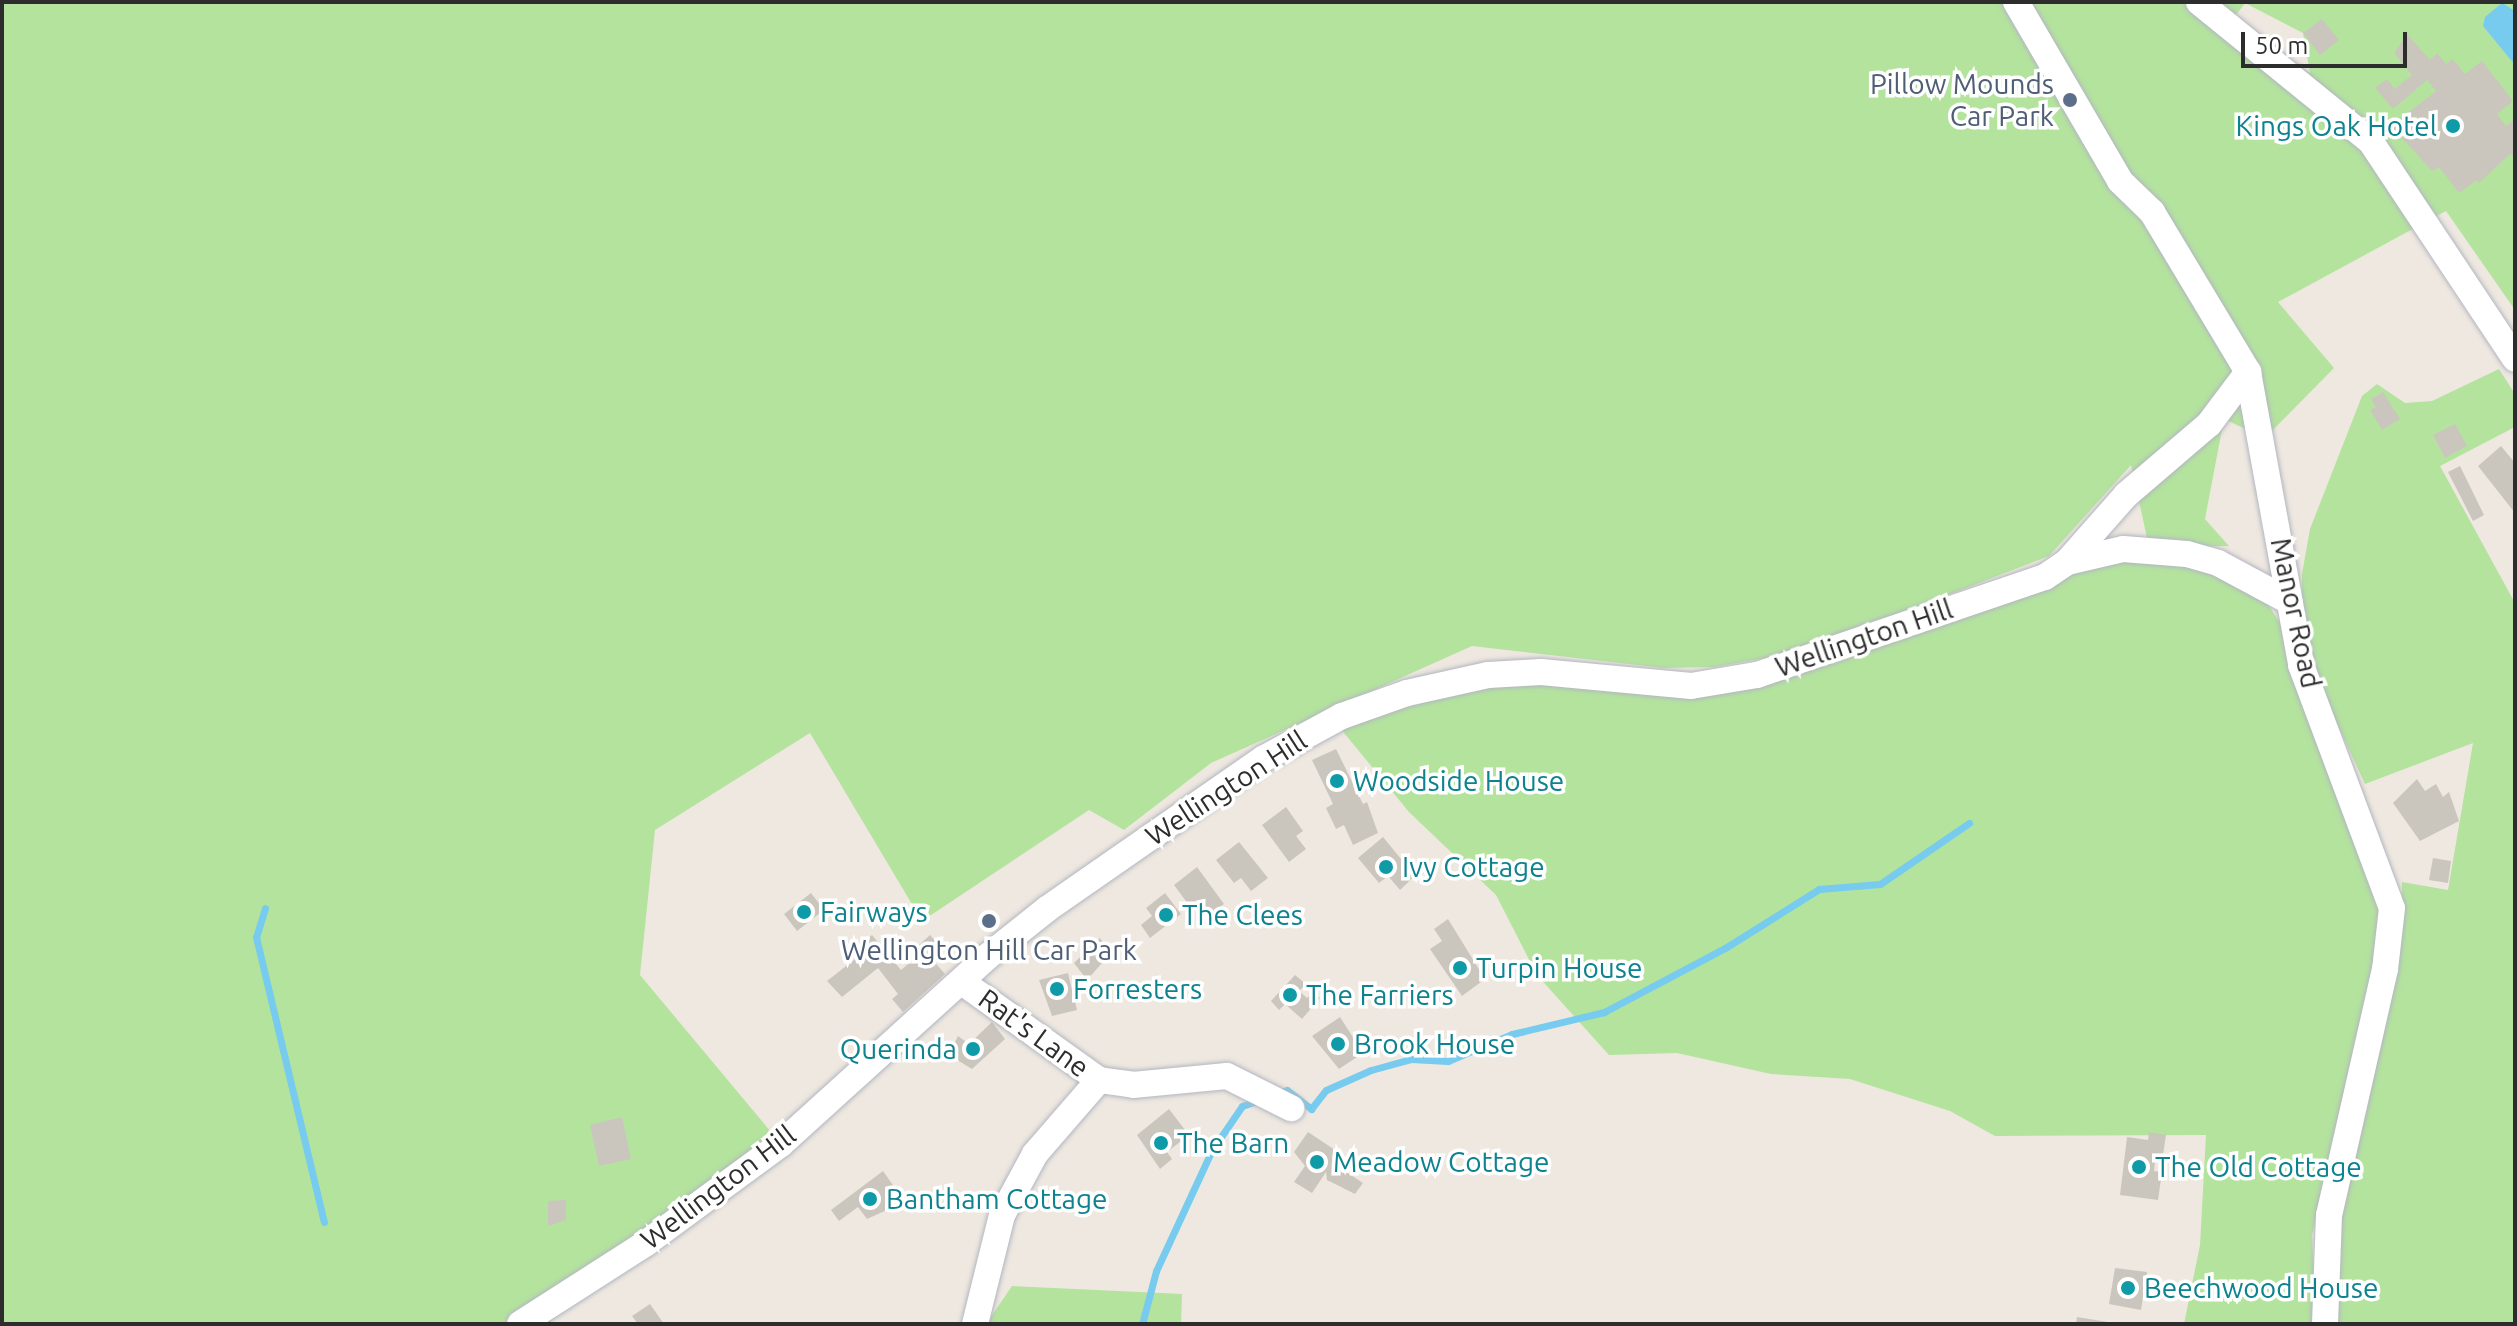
<!DOCTYPE html>
<html>
<head>
<meta charset="utf-8">
<style>
  body { margin:0 }
  #map { position:relative; width:2517px; height:1326px; overflow:hidden; background:#eee8e0; font-family:Ubuntu,sans-serif }
  div>[style] { position:absolute }
  .green>* { inset:0; background:#b4e39e }
  .water>* { inset:0; background:#76cbee }
  .stream>* { height:7px; margin:-3.5px; padding:0 3.5px; transform-origin:3.5px; border-radius:3.5px; background:#76cbee }
  .building>* { inset:0; background:#cac6be }
  .roads { filter:drop-shadow(0 0 2px #b3b6c0) drop-shadow(0 0 2px #b3b6c0) }
  .minor>* { height:26px; margin:-13px; padding:0 13px; transform-origin:13px; border-radius:13px; background:#fff }
  .dots>* { width:22px; height:22px; translate:-50% -50%; box-sizing:border-box; border:4px solid #fff; border-radius:50% }
  span { translate:-50% -50%; white-space:nowrap; text-align:center; line-height:1.15; -webkit-text-stroke:7px #fff; paint-order:stroke }
  .service-label { font-size:28px; color:#4e5e75 }
  .right { translate:-100% -50%; text-align:right }
  .culture-label { font-size:28px; color:#0d838f }
  .left { translate:0 -50%; text-align:left }
  .street-label { font-size:28px; color:#2d2d2d }
  .frame { position:absolute; inset:0; border:4px solid #2d2d2d; pointer-events:none }
  .scale { position:absolute; left:2241px; top:32px; width:166px; height:36px; box-sizing:border-box; border:4px solid #2d2d2d; border-top:0; padding-left:10px; font-size:24px; line-height:28px; white-space:nowrap; color:#2d2d2d; -webkit-text-stroke:6px #fff; paint-order:stroke }
</style>
</head>
<body>
<div id="map">
  <div class="green">
    <i style="clip-path:polygon(evenodd,2px 2px,2515px 2px,2515px 310px,2446px 211px,2278px 302px,2334px 368px,2265px 438px,2224px 419px,2205px 519px,2229px 546px,2149px 547px,2131px 465px,2049px 556px,1800px 652px,1714px 667px,1663px 668px,1472px 646px,1211px 763px,1124px 830px,1089px 810px,922px 921px,810px 733px,655px 830px,640px 975px,781px 1144px,547px 1324px,2px 1324px,2px 2px,2245px 3px,2303px 33px,2310px 73px,2230px 23px,2245px 3px)"></i>
    <i style="clip-path:polygon(2499px 369px,2515px 394px,2515px 427px,2440px 466px,2515px 603px,2515px 1324px,2332px 1324px,2324px 1268px,2402px 904px,2402px 882px,2448px 890px,2473px 743px,2365px 784px,2316px 678px,2302px 628px,2302px 574px,2310px 529px,2362px 396px,2377px 384px,2405px 403px,2432px 401px)"></i>
    <i style="clip-path:polygon(2144px 551px,2245px 586px,2269px 606px,2282px 626px,2379px 901px,2380px 945px,2312px 1235px,2316px 1324px,2184px 1324px,2200px 1245px,2206px 1135px,1995px 1136px,1950px 1111px,1850px 1079px,1771px 1074px,1677px 1053px,1609px 1055px,1537px 975px,1496px 895px,1409px 812px,1340px 728px,1429px 695px,1493px 680px,1717px 689px,2094px 562px)"></i>
    <i style="clip-path:polygon(1012px 1286px,1182px 1294px,1181px 1324px,986px 1324px)"></i>
  </div>
  <div class="water">
    <i style="clip-path:polygon(2502px 3px,2515px 11px,2515px 65px,2483px 26px,2485px 17px)"></i>
  </div>
  <div class="stream">
    <i style="left:265px;top:908px;width:30px;rotate:107deg"></i>
    <i style="left:256px;top:937px;width:293px;rotate:76.6deg"></i>
    <i style="left:1278px;top:1093px;width:9px;rotate:-18deg"></i>
    <i style="left:1287px;top:1090px;width:31px;rotate:38deg"></i>
    <i style="left:1311px;top:1109px;width:24px;rotate:-52deg"></i>
    <i style="left:1326px;top:1090px;width:49px;rotate:-24deg"></i>
    <i style="left:1371px;top:1070px;width:41px;rotate:-15.4deg"></i>
    <i style="left:1411px;top:1059px;width:37px;rotate:3deg"></i>
    <i style="left:1448px;top:1061px;width:69px;rotate:-22.9deg"></i>
    <i style="left:1512px;top:1034px;width:95px;rotate:-13.4deg"></i>
    <i style="left:1604px;top:1012px;width:137px;rotate:-27.9deg"></i>
    <i style="left:1725px;top:948px;width:111px;rotate:-32.1deg"></i>
    <i style="left:1819px;top:889px;width:61px;rotate:-4.7deg"></i>
    <i style="left:1880px;top:884px;width:108px;rotate:-34.4deg"></i>
    <i style="left:1142px;top:1324px;width:55px;rotate:-75.2deg"></i>
    <i style="left:1156px;top:1271px;width:133px;rotate:-65.2deg"></i>
    <i style="left:1212px;top:1150px;width:53px;rotate:-55.7deg"></i>
    <i style="left:1242px;top:1106px;width:18px;rotate:-19deg"></i>
  </div>
  <div class="building">
    <i style="clip-path:polygon(2322px 19px,2339px 40px,2320px 55px,2303px 33px)"></i>
    <i style="clip-path:polygon(2407px 34px,2430px 60px,2437px 53px,2446px 64px,2453px 59px,2465px 74px,2482px 61px,2513px 101px,2497px 114px,2506px 126px,2515px 119px,2515px 157px,2510px 154px,2479px 183px,2477px 180px,2459px 193px,2439px 167px,2432px 171px,2391px 126px,2436px 91px,2427px 80px,2393px 109px,2375px 88px,2387px 79px,2395px 89px,2412px 75px,2394px 53px)"></i>
    <i style="clip-path:polygon(2383px 392px,2400px 419px,2382px 430px,2370px 410px,2376px 407px,2371px 399px)"></i>
    <i style="clip-path:polygon(2455px 424px,2467px 446px,2445px 458px,2433px 435px)"></i>
    <i style="clip-path:polygon(2501px 446px,2515px 463px,2515px 513px,2478px 466px)"></i>
    <i style="clip-path:polygon(2460px 466px,2484px 515px,2473px 521px,2448px 472px)"></i>
    <i style="clip-path:polygon(1336px 749px,1363px 804px,1367px 802px,1378px 833px,1353px 845px,1344px 825px,1336px 829px,1326px 808px,1333px 804px,1312px 760px)"></i>
    <i style="clip-path:polygon(2417px 779px,2425px 791px,2436px 784px,2443px 797px,2449px 792px,2459px 821px,2420px 841px,2393px 803px)"></i>
    <i style="clip-path:polygon(1286px 807px,1303px 831px,1296px 836px,1306px 849px,1289px 862px,1262px 825px)"></i>
    <i style="clip-path:polygon(1383px 837px,1415px 876px,1400px 890px,1388px 876px,1379px 883px,1358px 858px)"></i>
    <i style="clip-path:polygon(1239px 842px,1268px 878px,1251px 891px,1241px 878px,1234px 883px,1216px 860px)"></i>
    <i style="clip-path:polygon(2433px 858px,2451px 861px,2448px 883px,2429px 880px)"></i>
    <i style="clip-path:polygon(1197px 867px,1224px 904px,1208px 916px,1198px 903px,1191px 908px,1174px 885px)"></i>
    <i style="clip-path:polygon(811px 893px,824px 910px,797px 931px,784px 914px)"></i>
    <i style="clip-path:polygon(1165px 893px,1181px 914px,1150px 938px,1141px 925px,1152px 916px,1146px 908px)"></i>
    <i style="clip-path:polygon(1448px 919px,1485px 979px,1462px 996px,1430px 949px,1442px 941px,1434px 929px)"></i>
    <i style="clip-path:polygon(872px 935px,901px 970px,921px 953px,916px 948px,930px 935px,942px 948px,931px 958px,945px 974px,903px 1012px,892px 999px,898px 994px,878px 968px,842px 997px,827px 981px,864px 952px,858px 946px)"></i>
    <i style="clip-path:polygon(1100px 938px,1111px 953px,1087px 980px,1074px 963px)"></i>
    <i style="clip-path:polygon(1068px 973px,1077px 1010px,1052px 1016px,1039px 980px)"></i>
    <i style="clip-path:polygon(1295px 975px,1306px 984px,1299px 991px,1307px 998px,1314px 992px,1320px 998px,1302px 1019px,1285px 1004px,1279px 1010px,1271px 1001px)"></i>
    <i style="clip-path:polygon(1340px 1017px,1363px 1053px,1339px 1069px,1312px 1036px)"></i>
    <i style="clip-path:polygon(992px 1022px,1005px 1039px,972px 1069px,949px 1055px,958px 1036px,969px 1044px)"></i>
    <i style="clip-path:polygon(1169px 1109px,1189px 1135px,1167px 1152px,1172px 1159px,1160px 1169px,1137px 1135px)"></i>
    <i style="clip-path:polygon(622px 1117px,631px 1159px,599px 1166px,590px 1125px)"></i>
    <i style="clip-path:polygon(1308px 1132px,1341px 1154px,1334px 1164px,1363px 1183px,1355px 1194px,1327px 1180px,1326px 1172px,1312px 1193px,1294px 1182px,1305px 1166px,1294px 1152px)"></i>
    <i style="clip-path:polygon(2149px 1132px,2166px 1135px,2162px 1162px,2155px 1161px,2154px 1171px,2162px 1172px,2158px 1200px,2120px 1195px,2127px 1137px,2148px 1140px)"></i>
    <i style="clip-path:polygon(883px 1171px,895px 1188px,889px 1193px,898px 1205px,867px 1219px,858px 1207px,839px 1221px,831px 1210px)"></i>
    <i style="clip-path:polygon(566px 1200px,566px 1220px,548px 1226px,548px 1201px)"></i>
    <i style="clip-path:polygon(2115px 1268px,2147px 1272px,2141px 1310px,2109px 1304px)"></i>
    <i style="clip-path:polygon(650px 1304px,664px 1324px,638px 1324px,632px 1316px)"></i>
    <i style="clip-path:polygon(2077px 1317px,2108px 1322px,2108px 1324px,2076px 1324px)"></i>
  </div>
  <div class="roads">
    <div class="minor">
      <i style="left:2016px;top:2px;width:207px;rotate:59.8deg"></i>
      <i style="left:2120px;top:181px;width:45px;rotate:44.1deg"></i>
      <i style="left:2152px;top:212px;width:187px;rotate:59deg"></i>
      <i style="left:2248px;top:372px;width:298px;rotate:79.7deg"></i>
      <i style="left:2301px;top:665px;width:259px;rotate:69.5deg"></i>
      <i style="left:2392px;top:908px;width:61px;rotate:96.5deg"></i>
      <i style="left:2385px;top:969px;width:252px;rotate:102.8deg"></i>
      <i style="left:2329px;top:1215px;width:109px;rotate:92.1deg"></i>
      <i style="left:2199px;top:2px;width:222px;rotate:39.1deg"></i>
      <i style="left:2371px;top:142px;width:260px;rotate:56.4deg"></i>
      <i style="left:2067px;top:562px;width:89px;rotate:-48.6deg"></i>
      <i style="left:2126px;top:495px;width:109px;rotate:-40.5deg"></i>
      <i style="left:2209px;top:424px;width:65px;rotate:-53.1deg"></i>
      <i style="left:962px;top:982px;width:168px;rotate:35.6deg"></i>
      <i style="left:1099px;top:1080px;width:34px;rotate:8deg"></i>
      <i style="left:1133px;top:1085px;width:94px;rotate:-5.5deg"></i>
      <i style="left:1227px;top:1076px;width:72px;rotate:26.6deg"></i>
      <i style="left:520px;top:1324px;width:150px;rotate:-32.7deg"></i>
      <i style="left:646px;top:1243px;width:167px;rotate:-36.3deg"></i>
      <i style="left:781px;top:1144px;width:280px;rotate:-42.2deg"></i>
      <i style="left:988px;top:956px;width:75px;rotate:-38.5deg"></i>
      <i style="left:1047px;top:909px;width:263px;rotate:-34.8deg"></i>
      <i style="left:1263px;top:759px;width:90px;rotate:-28.6deg"></i>
      <i style="left:1342px;top:716px;width:69px;rotate:-19.5deg"></i>
      <i style="left:1407px;top:693px;width:83px;rotate:-12.5deg"></i>
      <i style="left:1488px;top:675px;width:53px;rotate:-3.2deg"></i>
      <i style="left:1541px;top:672px;width:151px;rotate:5.3deg"></i>
      <i style="left:1691px;top:686px;width:67px;rotate:-9.5deg"></i>
      <i style="left:1757px;top:675px;width:304px;rotate:-18.8deg"></i>
      <i style="left:2045px;top:577px;width:27px;rotate:-34deg"></i>
      <i style="left:2067px;top:562px;width:57px;rotate:-13.1deg"></i>
      <i style="left:2123px;top:549px;width:64px;rotate:4.5deg"></i>
      <i style="left:2187px;top:554px;width:32px;rotate:16deg"></i>
      <i style="left:2218px;top:563px;width:81px;rotate:28.2deg"></i>
      <i style="left:975px;top:1324px;width:112px;rotate:-76.1deg"></i>
      <i style="left:1002px;top:1215px;width:69px;rotate:-61.6deg"></i>
      <i style="left:1035px;top:1154px;width:98px;rotate:-49.1deg"></i>
    </div>
  </div>
  <div class="dots">
    <i style="left:2070px;top:100px;background:#5c6f8a"></i>
    <i style="left:2453px;top:126px;background:#0f9aa8"></i>
    <i style="left:1337px;top:781px;background:#0f9aa8"></i>
    <i style="left:1386px;top:867px;background:#0f9aa8"></i>
    <i style="left:804px;top:912px;background:#0f9aa8"></i>
    <i style="left:1166px;top:915px;background:#0f9aa8"></i>
    <i style="left:989px;top:921px;background:#5c6f8a"></i>
    <i style="left:1460px;top:968px;background:#0f9aa8"></i>
    <i style="left:1057px;top:989px;background:#0f9aa8"></i>
    <i style="left:1290px;top:995px;background:#0f9aa8"></i>
    <i style="left:1338px;top:1044px;background:#0f9aa8"></i>
    <i style="left:973px;top:1049px;background:#0f9aa8"></i>
    <i style="left:1161px;top:1143px;background:#0f9aa8"></i>
    <i style="left:1317px;top:1162px;background:#0f9aa8"></i>
    <i style="left:2139px;top:1167px;background:#0f9aa8"></i>
    <i style="left:870px;top:1199px;background:#0f9aa8"></i>
    <i style="left:2128px;top:1288px;background:#0f9aa8"></i>
  </div>
  <div class="service-label">
    <span class="right" style="left:2054px;top:100px">Pillow Mounds<br>Car Park</span>
    <span style="left:989px;top:950px">Wellington Hill Car Park</span>
  </div>
  <div class="culture-label">
    <span class="right" style="left:2437px;top:126px">Kings Oak Hotel</span>
    <span class="left" style="left:1353px;top:781px">Woodside House</span>
    <span class="left" style="left:1402px;top:867px">Ivy Cottage</span>
    <span class="left" style="left:820px;top:912px">Fairways</span>
    <span class="left" style="left:1182px;top:915px">The Clees</span>
    <span class="left" style="left:1476px;top:968px">Turpin House</span>
    <span class="left" style="left:1073px;top:989px">Forresters</span>
    <span class="left" style="left:1306px;top:995px">The Farriers</span>
    <span class="left" style="left:1354px;top:1044px">Brook House</span>
    <span class="right" style="left:957px;top:1049px">Querinda</span>
    <span class="left" style="left:1177px;top:1143px">The Barn</span>
    <span class="left" style="left:1333px;top:1162px">Meadow Cottage</span>
    <span class="left" style="left:2155px;top:1167px">The Old Cottage</span>
    <span class="left" style="left:886px;top:1199px">Bantham Cottage</span>
    <span class="left" style="left:2144px;top:1288px">Beechwood House</span>
  </div>
  <div class="street-label">
    <span style="left:2296px;top:613px;rotate:78deg">Manor Road</span>
    <span style="left:1864px;top:638px;rotate:-19deg">Wellington Hill</span>
    <span style="left:1226px;top:788px;rotate:-33deg">Wellington Hill</span>
    <span style="left:1034px;top:1033px;rotate:36deg">Rat's Lane</span>
    <span style="left:718px;top:1187px;rotate:-37deg">Wellington Hill</span>
  </div>
  <div class="frame"></div>
  <div class="scale">50 m</div>
</div>
</body>
</html>
